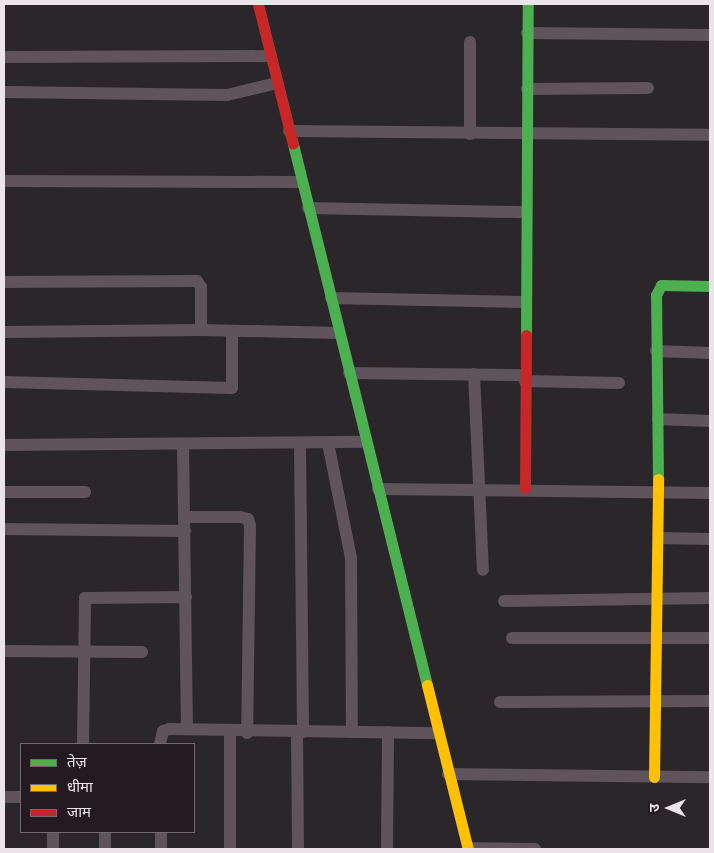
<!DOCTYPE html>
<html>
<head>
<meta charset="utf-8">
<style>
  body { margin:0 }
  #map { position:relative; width:714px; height:853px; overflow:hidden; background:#2b262a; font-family:Montserrat,"Noto Sans Devanagari",sans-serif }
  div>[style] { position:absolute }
  .street>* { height:12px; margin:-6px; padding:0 6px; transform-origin:6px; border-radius:6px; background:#5f535c }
  .fast>* { height:11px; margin:-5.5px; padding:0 5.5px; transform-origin:5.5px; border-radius:5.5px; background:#4caf50 }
  .slow>* { height:11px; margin:-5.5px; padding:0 5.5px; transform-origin:5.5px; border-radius:5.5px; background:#ffc107 }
  .jam>* { height:11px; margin:-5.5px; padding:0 5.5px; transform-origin:5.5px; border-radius:5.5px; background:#c62828 }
  span { translate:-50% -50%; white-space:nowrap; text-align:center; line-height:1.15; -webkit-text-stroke:5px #241a22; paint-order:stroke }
  .frame { position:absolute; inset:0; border:5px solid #ebe4e9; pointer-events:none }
  .legend { position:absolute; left:20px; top:743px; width:175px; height:90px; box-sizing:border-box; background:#241a22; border:1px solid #746b72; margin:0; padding:6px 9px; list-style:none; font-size:15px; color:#ebe4e9 }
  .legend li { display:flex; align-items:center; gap:10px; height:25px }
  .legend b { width:25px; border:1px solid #746b72 }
  .north { position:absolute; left:644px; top:783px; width:50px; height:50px; -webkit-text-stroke:4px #241a22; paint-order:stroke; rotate:270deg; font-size:14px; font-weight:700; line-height:20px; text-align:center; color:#ebe4e9 }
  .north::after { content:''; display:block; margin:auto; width:18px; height:22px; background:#ebe4e9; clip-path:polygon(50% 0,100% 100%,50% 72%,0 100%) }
</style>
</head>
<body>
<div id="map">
  <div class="street">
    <i style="left:527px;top:33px;width:183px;rotate:0.6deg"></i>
    <i style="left:470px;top:42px;width:92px;rotate:90deg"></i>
    <i style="left:4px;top:57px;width:267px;rotate:-0.2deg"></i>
    <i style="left:527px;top:89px;width:121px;rotate:-0.5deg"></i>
    <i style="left:4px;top:92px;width:223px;rotate:0.8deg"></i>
    <i style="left:227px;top:95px;width:51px;rotate:-13.5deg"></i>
    <i style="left:289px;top:131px;width:421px;rotate:0.5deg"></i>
    <i style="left:4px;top:181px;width:296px;rotate:0.2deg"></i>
    <i style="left:308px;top:208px;width:218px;rotate:1.1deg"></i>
    <i style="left:4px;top:282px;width:193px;rotate:-0.3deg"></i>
    <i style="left:197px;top:281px;width:7px;rotate:56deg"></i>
    <i style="left:201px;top:287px;width:43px;rotate:90deg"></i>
    <i style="left:331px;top:298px;width:195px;rotate:1.2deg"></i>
    <i style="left:4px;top:332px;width:197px;rotate:-0.6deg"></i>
    <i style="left:201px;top:330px;width:138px;rotate:1.2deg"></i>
    <i style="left:656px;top:351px;width:54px;rotate:2.1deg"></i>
    <i style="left:349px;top:373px;width:176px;rotate:0.7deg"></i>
    <i style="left:474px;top:374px;width:196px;rotate:87.4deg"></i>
    <i style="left:525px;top:381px;width:94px;rotate:1.2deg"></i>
    <i style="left:4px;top:382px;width:228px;rotate:1.5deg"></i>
    <i style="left:232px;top:388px;width:57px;rotate:-90deg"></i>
    <i style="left:658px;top:419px;width:52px;rotate:2.2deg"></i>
    <i style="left:300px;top:443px;width:289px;rotate:89.4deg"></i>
    <i style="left:328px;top:443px;width:117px;rotate:78.7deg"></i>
    <i style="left:351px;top:558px;width:174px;rotate:89.7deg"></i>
    <i style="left:4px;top:445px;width:362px;rotate:-0.5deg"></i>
    <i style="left:183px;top:445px;width:284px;rotate:89.2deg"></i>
    <i style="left:378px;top:489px;width:332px;rotate:0.7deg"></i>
    <i style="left:4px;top:492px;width:81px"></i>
    <i style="left:185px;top:517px;width:55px"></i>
    <i style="left:240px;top:517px;width:8px;rotate:14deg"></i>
    <i style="left:248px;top:519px;width:7px;rotate:74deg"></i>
    <i style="left:250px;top:526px;width:207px;rotate:90.8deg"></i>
    <i style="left:4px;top:529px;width:181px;rotate:0.6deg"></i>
    <i style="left:659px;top:538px;width:51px;rotate:1.1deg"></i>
    <i style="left:504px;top:601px;width:206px;rotate:-0.8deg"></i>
    <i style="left:512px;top:638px;width:198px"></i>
    <i style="left:4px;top:651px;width:138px;rotate:0.4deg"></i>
    <i style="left:500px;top:702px;width:210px;rotate:-0.3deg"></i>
    <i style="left:230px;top:732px;width:117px;rotate:90deg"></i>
    <i style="left:297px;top:732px;width:117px;rotate:89.5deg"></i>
    <i style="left:83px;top:744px;width:146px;rotate:-89.2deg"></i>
    <i style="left:85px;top:598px;width:101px;rotate:-0.6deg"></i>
    <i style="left:160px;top:744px;width:13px;rotate:-77deg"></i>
    <i style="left:163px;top:731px;width:6px;rotate:-18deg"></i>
    <i style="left:169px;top:729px;width:268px;rotate:0.9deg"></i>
    <i style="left:448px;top:774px;width:262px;rotate:0.7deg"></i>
    <i style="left:4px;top:797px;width:17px"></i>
    <i style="left:53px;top:832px;width:17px;rotate:90deg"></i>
    <i style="left:161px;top:832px;width:17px;rotate:90deg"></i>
    <i style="left:468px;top:848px;width:67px;rotate:0.9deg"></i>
    <i style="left:105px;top:849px;width:17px;rotate:-90deg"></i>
    <i style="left:387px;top:849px;width:117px;rotate:-89.5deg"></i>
  </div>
  <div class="fast">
    <i style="left:293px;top:144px;width:557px;rotate:76.09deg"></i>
    <i style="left:526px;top:335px;width:331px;rotate:-89.7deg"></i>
    <i style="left:658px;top:479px;width:184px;rotate:-90.6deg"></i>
    <i style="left:656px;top:295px;width:11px;rotate:-63deg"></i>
    <i style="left:661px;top:285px;width:49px;rotate:1.2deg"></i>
  </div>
  <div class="slow">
    <i style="left:427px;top:685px;width:169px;rotate:76deg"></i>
    <i style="left:654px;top:777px;width:298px;rotate:-89.2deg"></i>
  </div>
  <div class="jam">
    <i style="left:258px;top:4px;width:144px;rotate:76deg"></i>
    <i style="left:525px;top:488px;width:153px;rotate:-89.6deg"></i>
  </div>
  <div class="frame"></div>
  <ul class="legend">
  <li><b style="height:6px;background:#4caf50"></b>तेज़</li>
  <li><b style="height:6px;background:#ffc107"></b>धीमा</li>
  <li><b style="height:6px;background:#c62828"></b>जाम</li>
  </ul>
  <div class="north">उ</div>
</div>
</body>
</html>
